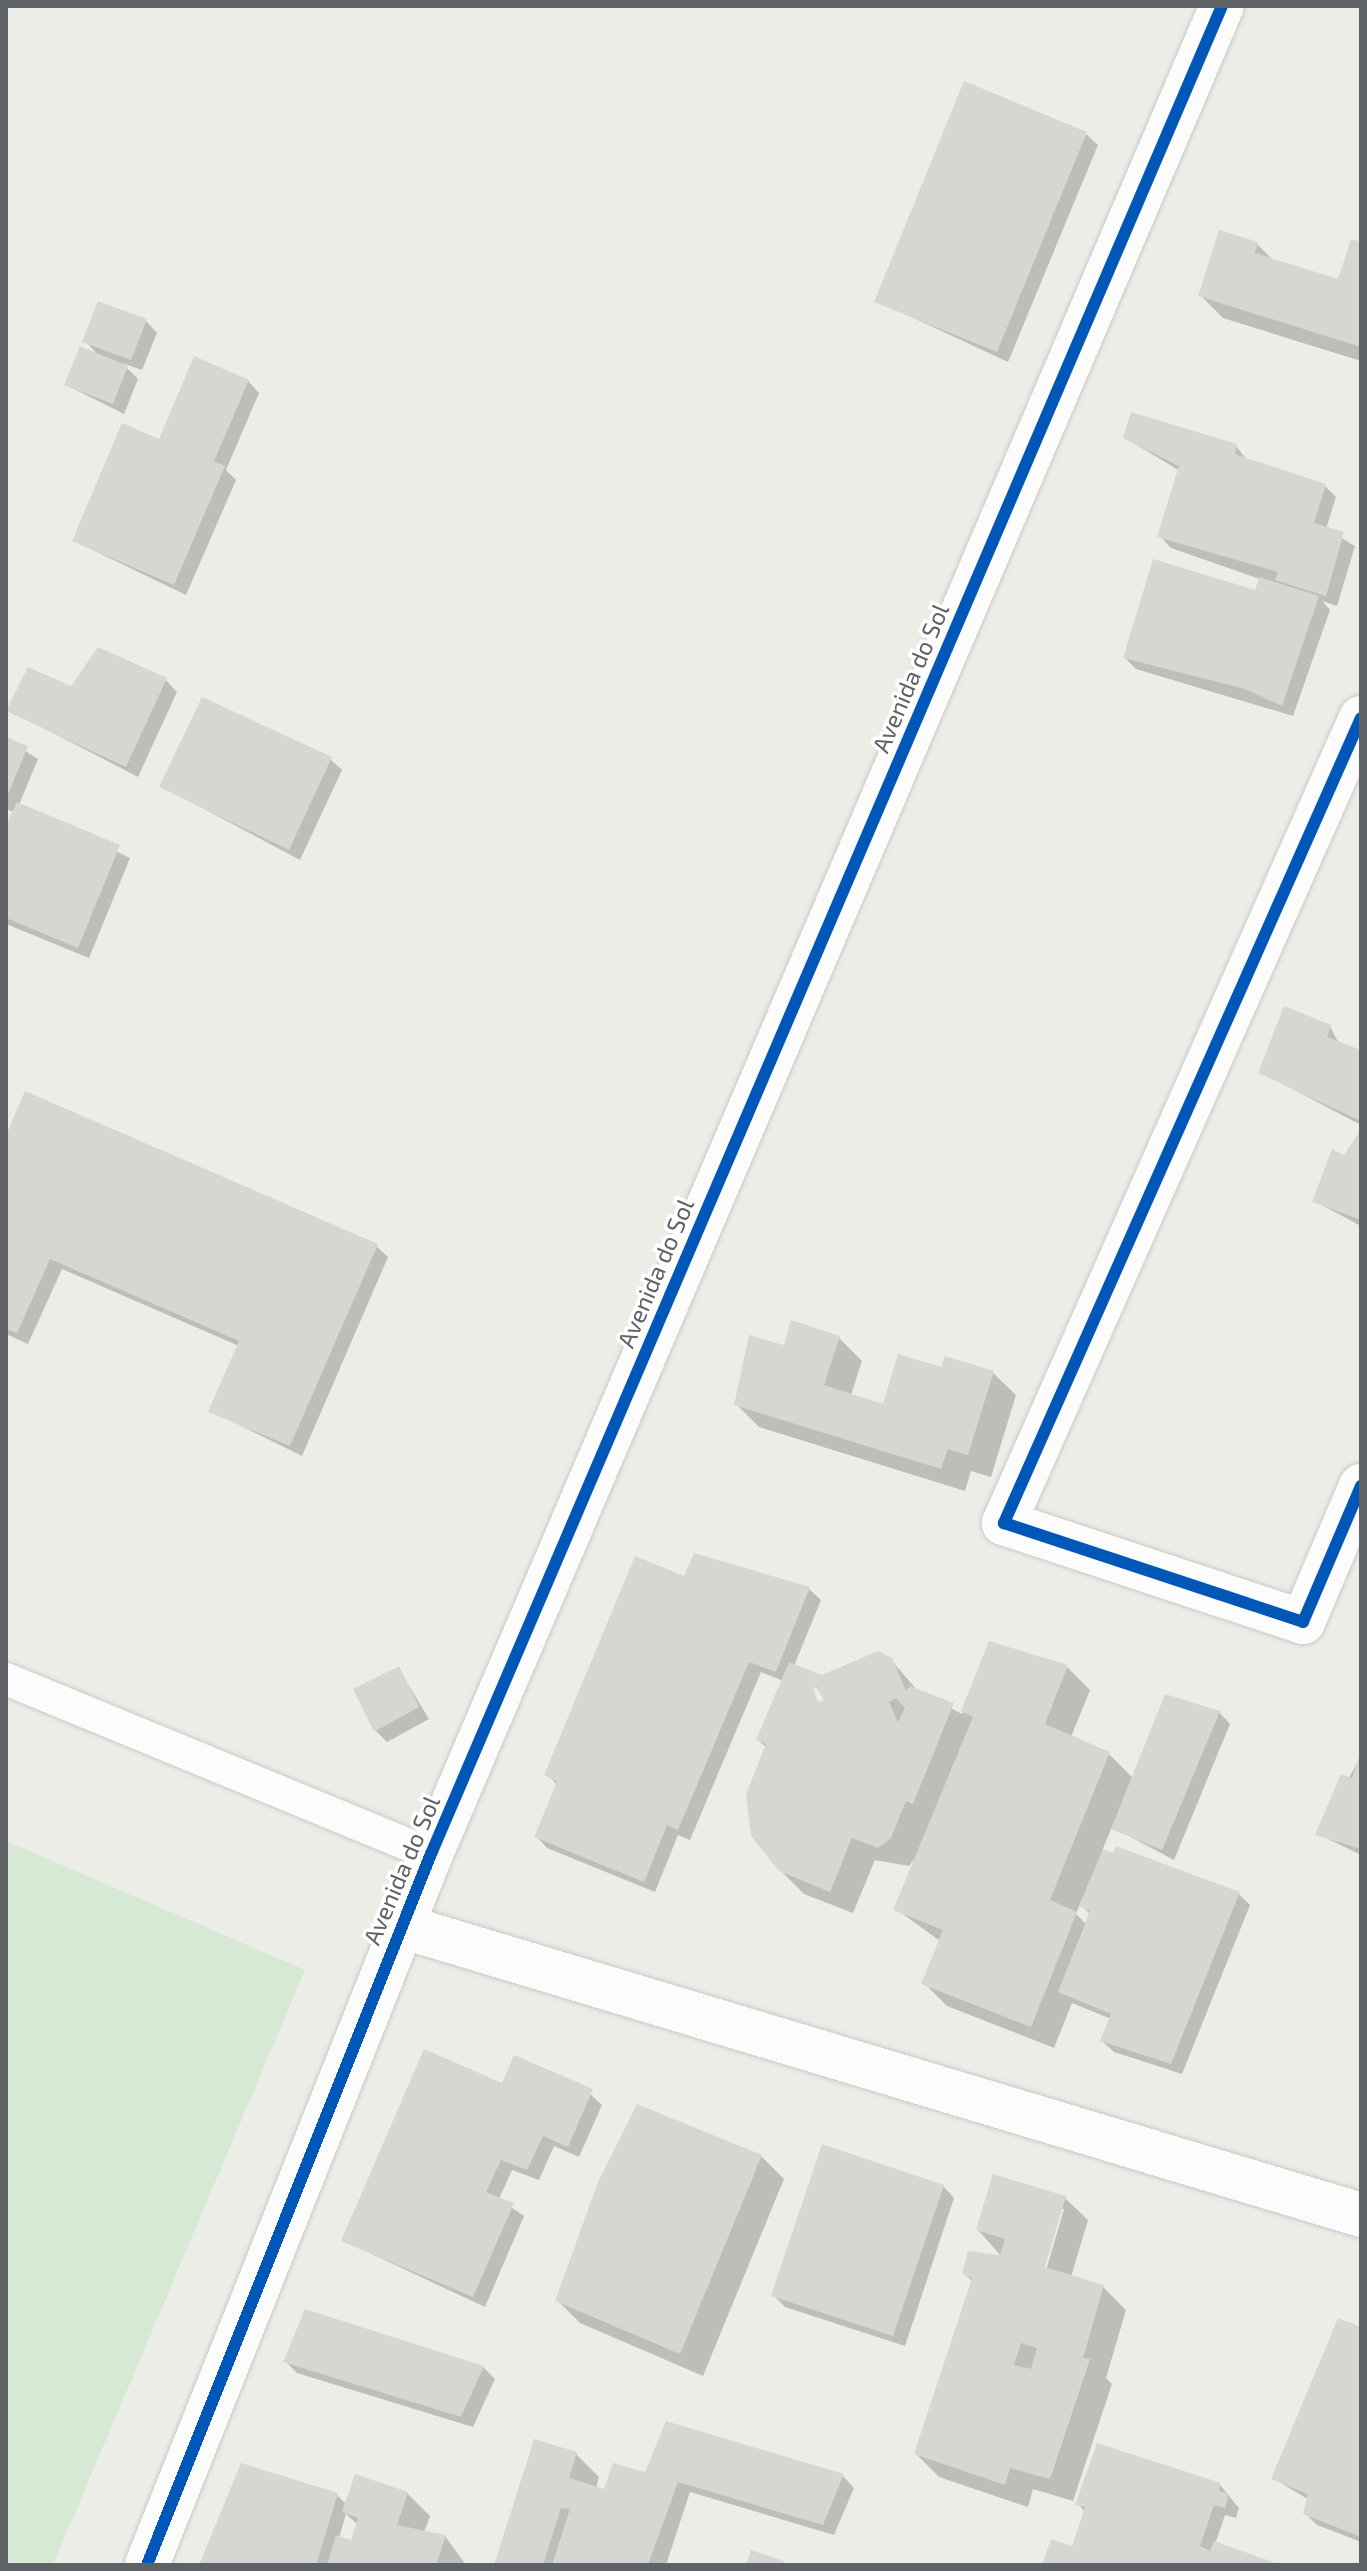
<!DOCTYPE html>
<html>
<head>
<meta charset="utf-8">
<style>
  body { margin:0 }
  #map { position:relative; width:1367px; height:2571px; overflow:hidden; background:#edede8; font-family:"Exo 2",sans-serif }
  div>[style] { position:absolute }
  .green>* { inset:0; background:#d6e9d5 }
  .shadow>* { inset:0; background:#0003 }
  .building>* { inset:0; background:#d7d6d3 }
  .roads { filter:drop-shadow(0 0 2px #c9c9c9) drop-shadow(0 0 2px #c9c9c9) }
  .service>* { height:32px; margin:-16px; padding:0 16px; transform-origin:16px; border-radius:16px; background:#fcfcfc }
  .minor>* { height:44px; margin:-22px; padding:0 22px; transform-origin:22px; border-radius:22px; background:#fcfcfc }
  .tertiary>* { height:44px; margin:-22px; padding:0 22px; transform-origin:22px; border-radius:22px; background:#fcfcfc }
  .cycleway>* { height:12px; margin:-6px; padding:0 6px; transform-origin:6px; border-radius:6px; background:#0057b8 }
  span { translate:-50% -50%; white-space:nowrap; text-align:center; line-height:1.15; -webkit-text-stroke:7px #fff; paint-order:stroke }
  .street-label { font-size:24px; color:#5e6166 }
  .frame { position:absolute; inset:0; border:8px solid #5e6166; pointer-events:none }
</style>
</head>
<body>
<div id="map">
  <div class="green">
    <i style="clip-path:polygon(6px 1841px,305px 1970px,53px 2565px,6px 2565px)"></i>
  </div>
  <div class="shadow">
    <i style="clip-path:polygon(1086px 134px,1098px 145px,1008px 362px,877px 301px)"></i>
    <i style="clip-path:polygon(1257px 244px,1274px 261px,1339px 281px,1361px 244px,1361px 361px,1223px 318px,1200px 295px)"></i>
    <i style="clip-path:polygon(146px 321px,157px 333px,142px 370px,122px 363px,138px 379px,124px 414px,66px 385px,99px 356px,85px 341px)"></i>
    <i style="clip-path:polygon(248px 381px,259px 393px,226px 470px,236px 480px,186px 595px,74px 541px,160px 441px)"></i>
    <i style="clip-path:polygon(1125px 438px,1236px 446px,1247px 460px,1325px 486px,1336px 497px,1326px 529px,1355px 546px,1337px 606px,1322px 601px,1330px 610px,1293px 716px,1136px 669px,1125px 658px,1256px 593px,1286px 588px,1171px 548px,1160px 536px,1180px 471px)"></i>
    <i style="clip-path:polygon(166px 680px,177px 692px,138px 777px,9px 710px,71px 689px)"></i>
    <i style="clip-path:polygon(6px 739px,38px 759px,19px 805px,130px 858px,89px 958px,6px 924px,6px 830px,14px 812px,6px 809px)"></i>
    <i style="clip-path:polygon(330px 759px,342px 770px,300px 860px,161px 786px)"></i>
    <i style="clip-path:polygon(1330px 1026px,1339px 1044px,1361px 1053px,1361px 1125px,1260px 1072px)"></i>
    <i style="clip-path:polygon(1361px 1134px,1361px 1226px,1314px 1201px)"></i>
    <i style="clip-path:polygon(6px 1140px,376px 1246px,388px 1257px,302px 1456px,211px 1411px,239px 1346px,62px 1269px,28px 1344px,6px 1334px)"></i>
    <i style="clip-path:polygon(839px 1338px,862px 1361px,851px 1395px,884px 1406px,942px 1370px,993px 1373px,1016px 1395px,991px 1477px,971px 1471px,965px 1491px,759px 1427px,736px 1404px,785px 1348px)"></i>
    <i style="clip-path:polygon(evenodd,685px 1579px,809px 1589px,821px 1600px,794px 1666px,822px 1677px,891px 1660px,918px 1691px,962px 1714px,991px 1644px,1067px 1667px,1090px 1690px,1071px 1737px,1109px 1754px,1133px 1778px,1219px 1712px,1230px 1724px,1174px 1860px,1112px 1827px,1102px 1851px,1239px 1894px,1250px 1905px,1182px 2074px,1114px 2052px,1102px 2041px,1111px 2019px,1072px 2003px,1054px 2048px,947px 2006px,924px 1983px,940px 1941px,896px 1909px,919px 1853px,909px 1866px,875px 1860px,853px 1913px,804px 1894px,780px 1870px,767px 1748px,758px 1740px,783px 1681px,761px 1672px,690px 1840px,678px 1835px,655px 1892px,547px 1848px,536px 1836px,557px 1785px,547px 1774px,685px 1579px,814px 1684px,826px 1701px,816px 1705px,812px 1691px,814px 1684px,685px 1579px,1080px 1904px,1091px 1915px,1087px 1925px,1076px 1914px,1080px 1904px)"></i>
    <i style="clip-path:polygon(398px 1668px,429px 1719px,387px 1742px,376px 1731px)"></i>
    <i style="clip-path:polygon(1361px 1756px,1361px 1855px,1318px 1834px)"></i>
    <i style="clip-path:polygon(503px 2086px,590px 2094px,602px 2105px,579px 2157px,554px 2146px,539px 2180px,512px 2170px,499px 2199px,524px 2216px,485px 2307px,344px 2241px)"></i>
    <i style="clip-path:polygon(761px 2156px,784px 2179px,703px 2376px,580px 2323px,557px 2300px)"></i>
    <i style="clip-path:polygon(943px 2186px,954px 2198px,905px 2346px,785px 2307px,774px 2296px)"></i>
    <i style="clip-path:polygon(evenodd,1065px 2198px,1088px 2220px,1071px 2277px,1103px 2287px,1126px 2310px,1106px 2378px,1112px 2384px,1073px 2501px,1033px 2489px,1028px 2507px,939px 2477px,916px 2454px,973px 2282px,964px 2273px,1002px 2257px,978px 2230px,1065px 2198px,1060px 2209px,1064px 2209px,1044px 2277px,1040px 2276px,1060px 2209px)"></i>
    <i style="clip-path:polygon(1361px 2329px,1361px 2542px,1317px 2525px,1305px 2513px,1309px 2500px,1273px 2478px)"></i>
    <i style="clip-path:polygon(286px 2362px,483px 2367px,495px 2379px,473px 2427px,297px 2373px)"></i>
    <i style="clip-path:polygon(576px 2454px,599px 2477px,596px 2488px,605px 2491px,646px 2475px,843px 2476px,854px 2488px,834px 2535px,690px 2492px,666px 2565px,496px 2565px)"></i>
    <i style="clip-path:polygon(1220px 2485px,1239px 2508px,1236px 2518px,1225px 2515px,1215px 2544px,1277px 2565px,1044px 2565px,1073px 2548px,1085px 2512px,1078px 2504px)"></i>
    <i style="clip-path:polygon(evenodd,407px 2493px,430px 2516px,424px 2532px,445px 2536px,466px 2565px,201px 2565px,337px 2495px,347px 2505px,407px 2493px,346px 2514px,358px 2525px,352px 2543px,339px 2538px,346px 2514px)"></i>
  </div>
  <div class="building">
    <i style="clip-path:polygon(964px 81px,1087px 132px,997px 352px,874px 302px)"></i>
    <i style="clip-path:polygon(1219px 230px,1258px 242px,1255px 253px,1338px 279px,1351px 239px,1361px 242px,1361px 347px,1198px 296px)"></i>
    <i style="clip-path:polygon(98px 301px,147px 319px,131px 360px,82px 342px)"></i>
    <i style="clip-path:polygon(80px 346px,128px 366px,113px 404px,64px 385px)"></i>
    <i style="clip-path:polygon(194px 356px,249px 380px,214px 461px,225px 466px,174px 585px,72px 541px,122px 423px,159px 439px)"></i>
    <i style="clip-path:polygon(1131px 412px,1237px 444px,1235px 454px,1326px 484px,1314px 523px,1344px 532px,1326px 596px,1275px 580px,1278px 572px,1157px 537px,1179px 466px,1123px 438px)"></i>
    <i style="clip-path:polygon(1153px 559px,1255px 590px,1259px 577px,1319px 596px,1282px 706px,1245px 689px,1123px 658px)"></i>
    <i style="clip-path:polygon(98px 647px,167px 678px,126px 767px,6px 711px,28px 667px,71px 686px)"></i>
    <i style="clip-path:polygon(202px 697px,332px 757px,289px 850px,159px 787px)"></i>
    <i style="clip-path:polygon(6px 737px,28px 746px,6px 799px)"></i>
    <i style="clip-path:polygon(17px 802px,120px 845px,78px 948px,6px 918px,6px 825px)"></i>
    <i style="clip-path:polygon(1284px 1006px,1331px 1025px,1327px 1037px,1361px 1050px,1361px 1121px,1258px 1073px)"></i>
    <i style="clip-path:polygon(25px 1091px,378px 1244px,290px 1446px,208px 1412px,239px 1341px,50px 1259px,17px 1333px,6px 1329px,6px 1135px)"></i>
    <i style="clip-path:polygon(1361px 1129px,1361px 1220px,1312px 1202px,1332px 1149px,1344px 1155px)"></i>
    <i style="clip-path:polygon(791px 1320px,840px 1336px,824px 1385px,883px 1404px,898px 1354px,941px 1367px,945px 1356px,994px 1371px,968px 1455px,948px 1449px,941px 1469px,734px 1405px,749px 1335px,784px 1345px)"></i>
    <i style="clip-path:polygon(694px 1553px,810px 1587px,776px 1672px,749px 1662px,678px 1830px,667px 1825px,644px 1882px,534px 1837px,557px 1782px,544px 1775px,635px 1556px,684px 1576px)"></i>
    <i style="clip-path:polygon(989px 1641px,1068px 1665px,1045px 1724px,1110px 1752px,1050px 1900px,1077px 1912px,1031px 2027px,921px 1984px,943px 1930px,893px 1910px,973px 1717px,961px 1711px)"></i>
    <i style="clip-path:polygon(evenodd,878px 1651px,892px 1658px,906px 1691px,910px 1686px,954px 1703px,913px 1804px,906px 1801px,891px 1838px,878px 1848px,852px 1838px,830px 1892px,779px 1871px,751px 1836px,746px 1794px,766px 1744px,756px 1740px,789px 1662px,822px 1675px,878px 1651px,816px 1685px,824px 1700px,818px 1702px,814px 1691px,816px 1685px,878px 1651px,896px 1698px,905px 1708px,898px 1722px,889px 1702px,896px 1698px)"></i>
    <i style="clip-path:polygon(399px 1666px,419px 1707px,374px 1732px,353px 1689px)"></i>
    <i style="clip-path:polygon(1165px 1694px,1220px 1711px,1162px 1850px,1111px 1829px)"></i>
    <i style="clip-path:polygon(1361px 1751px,1361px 1849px,1315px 1835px,1341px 1774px,1352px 1778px)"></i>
    <i style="clip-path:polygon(1116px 1846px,1240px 1892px,1171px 2064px,1100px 2041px,1111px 2014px,1058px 1992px,1090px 1911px,1079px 1906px,1103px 1849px,1113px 1853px)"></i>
    <i style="clip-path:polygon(424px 2049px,502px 2083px,514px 2055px,593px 2089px,568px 2147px,543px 2136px,527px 2170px,501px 2160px,486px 2192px,514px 2203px,473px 2297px,341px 2241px)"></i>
    <i style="clip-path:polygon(637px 2104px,762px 2155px,680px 2354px,555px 2301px,598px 2182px)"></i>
    <i style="clip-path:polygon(822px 2144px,944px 2185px,893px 2336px,771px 2296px)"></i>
    <i style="clip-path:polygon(evenodd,993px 2174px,1066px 2196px,1045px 2267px,1104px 2285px,1083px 2358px,1090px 2359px,1050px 2479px,1010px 2468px,1005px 2485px,914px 2454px,972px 2278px,962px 2274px,968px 2251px,1000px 2255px,1005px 2239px,976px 2230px,993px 2174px,1021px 2343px,1037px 2348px,1031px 2369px,1014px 2365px,1021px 2343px)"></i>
    <i style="clip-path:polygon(305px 2309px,484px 2366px,461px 2417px,283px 2362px)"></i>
    <i style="clip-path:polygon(1338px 2318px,1361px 2327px,1361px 2537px,1303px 2514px,1308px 2494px,1271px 2479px)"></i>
    <i style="clip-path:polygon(666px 2421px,844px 2474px,823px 2525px,678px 2482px,648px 2565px,552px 2565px,570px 2509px,561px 2508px,543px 2565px,494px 2565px,534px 2439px,577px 2452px,569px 2478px,604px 2489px,613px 2463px,645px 2472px)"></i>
    <i style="clip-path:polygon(1097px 2443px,1221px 2483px,1219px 2491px,1229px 2494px,1225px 2508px,1214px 2505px,1200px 2546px,1210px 2551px,1214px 2541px,1281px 2565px,1042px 2565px,1051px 2539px,1072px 2546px,1085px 2507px,1075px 2505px)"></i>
    <i style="clip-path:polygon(241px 2463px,338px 2493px,316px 2565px,199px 2565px)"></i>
    <i style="clip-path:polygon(355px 2474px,408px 2492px,397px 2525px,446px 2535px,436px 2565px,327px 2565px,336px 2535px,351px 2540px,358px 2518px,342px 2512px)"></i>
    <i style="clip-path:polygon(751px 2550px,784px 2561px,783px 2565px,746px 2565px)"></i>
  </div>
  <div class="roads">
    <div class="service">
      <i style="left:6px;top:1679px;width:460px;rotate:22.4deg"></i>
    </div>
    <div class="minor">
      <i style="left:1361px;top:718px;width:881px;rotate:113.92deg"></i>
      <i style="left:1004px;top:1523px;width:315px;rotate:18.3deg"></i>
      <i style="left:1303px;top:1622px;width:148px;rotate:-66.9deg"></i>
      <i style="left:401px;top:1926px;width:1003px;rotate:16.75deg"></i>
    </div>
    <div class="tertiary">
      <i style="left:147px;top:2565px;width:766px;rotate:-68.23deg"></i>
      <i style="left:431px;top:1854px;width:2010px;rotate:-66.83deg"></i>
    </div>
  </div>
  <div class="cycleway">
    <i style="left:1361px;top:718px;width:881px;rotate:113.92deg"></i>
    <i style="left:1004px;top:1523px;width:315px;rotate:18.3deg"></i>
    <i style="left:1303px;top:1622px;width:148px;rotate:-66.9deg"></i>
    <i style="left:147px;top:2565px;width:766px;rotate:-68.23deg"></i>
    <i style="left:431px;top:1854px;width:2010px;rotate:-66.83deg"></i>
  </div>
  <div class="street-label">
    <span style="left:910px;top:678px;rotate:-67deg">Avenida do Sol</span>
    <span style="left:655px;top:1273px;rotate:-67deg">Avenida do Sol</span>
    <span style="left:401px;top:1870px;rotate:-67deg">Avenida do Sol</span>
  </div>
  <div class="frame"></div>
</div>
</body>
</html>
